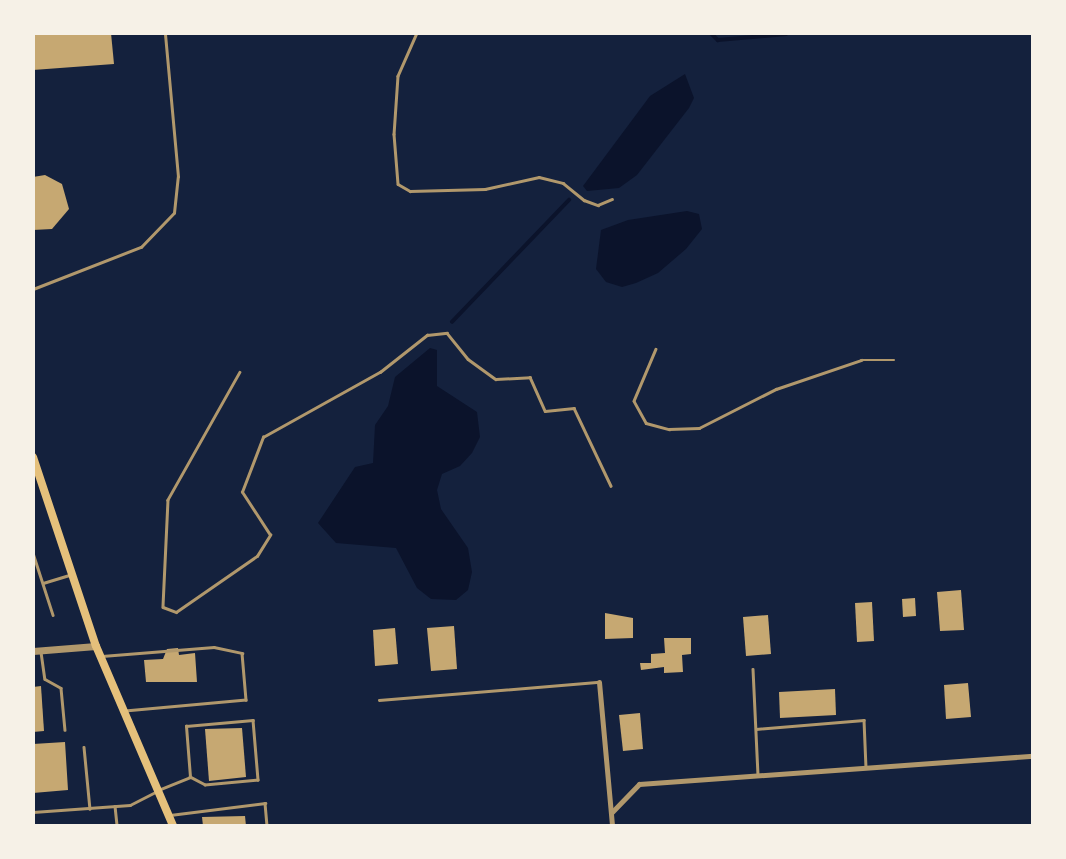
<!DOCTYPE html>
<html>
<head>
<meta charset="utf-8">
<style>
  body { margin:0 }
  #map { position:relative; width:1066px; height:859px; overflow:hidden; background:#14213d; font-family:Lato,sans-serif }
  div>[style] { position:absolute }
  .water>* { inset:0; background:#0b132b }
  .stream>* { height:3.5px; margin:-1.75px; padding:0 1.75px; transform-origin:1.75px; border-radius:1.75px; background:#0b132b }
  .building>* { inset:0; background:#c6a872 }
  .service>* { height:2.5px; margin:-1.25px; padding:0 1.25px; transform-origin:1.25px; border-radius:1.25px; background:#b1986c }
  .minor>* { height:5px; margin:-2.5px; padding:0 2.5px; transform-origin:2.5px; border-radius:2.5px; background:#b1986c }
  .tertiary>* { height:7px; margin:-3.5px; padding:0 3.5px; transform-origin:3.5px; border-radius:3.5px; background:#b1986c }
  .secondary>* { height:8px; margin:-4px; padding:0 4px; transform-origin:4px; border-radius:4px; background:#e5c07b }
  span { translate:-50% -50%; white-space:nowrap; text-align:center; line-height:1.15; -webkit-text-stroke:5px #f6f1e7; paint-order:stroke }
  .frame { position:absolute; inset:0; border:35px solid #f6f1e7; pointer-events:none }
</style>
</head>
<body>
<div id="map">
  <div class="water">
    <i style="clip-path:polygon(685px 74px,694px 98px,689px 108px,637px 175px,619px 188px,587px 191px,583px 186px,650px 96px)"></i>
    <i style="clip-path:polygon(687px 211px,699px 214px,702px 229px,686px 249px,658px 273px,636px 283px,622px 287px,606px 282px,596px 269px,601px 230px,628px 220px)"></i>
    <i style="clip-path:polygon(430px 348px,437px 350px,437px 386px,477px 412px,480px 437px,472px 453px,460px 466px,442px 474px,437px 490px,441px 509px,468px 548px,472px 572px,468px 590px,456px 600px,431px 599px,417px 588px,396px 548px,336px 543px,318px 523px,355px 467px,373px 463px,375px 425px,388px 406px,395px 377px)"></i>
  </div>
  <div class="stream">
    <i style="left:711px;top:33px;width:10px;rotate:45deg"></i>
    <i style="left:718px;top:40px;width:68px;rotate:-5deg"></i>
    <i style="left:452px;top:322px;width:169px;rotate:-46.2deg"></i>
  </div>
  <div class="building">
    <i style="clip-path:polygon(33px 33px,111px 33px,114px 64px,33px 70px)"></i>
    <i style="clip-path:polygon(45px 175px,62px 184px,69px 209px,52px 229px,33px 230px,33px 177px)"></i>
    <i style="clip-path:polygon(961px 590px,964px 630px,940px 631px,937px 592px)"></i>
    <i style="clip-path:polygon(915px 598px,916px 616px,903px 617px,902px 599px)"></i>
    <i style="clip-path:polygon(872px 602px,874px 641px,857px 642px,855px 603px)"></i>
    <i style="clip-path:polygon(605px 613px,633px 618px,633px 638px,605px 639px)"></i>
    <i style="clip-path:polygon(768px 615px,771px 654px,746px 656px,743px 617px)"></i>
    <i style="clip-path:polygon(454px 626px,457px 669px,431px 671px,427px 628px)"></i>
    <i style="clip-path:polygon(395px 628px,398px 664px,375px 666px,373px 630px)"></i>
    <i style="clip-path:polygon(664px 638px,691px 638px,691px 654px,682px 655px,683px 672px,664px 673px,664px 667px,641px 670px,640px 663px,651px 663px,651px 654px,665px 653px)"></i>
    <i style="clip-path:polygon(178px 648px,179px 655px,195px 653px,197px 682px,146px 682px,144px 660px,163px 659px,167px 649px)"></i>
    <i style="clip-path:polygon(968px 683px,971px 717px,946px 719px,944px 685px)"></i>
    <i style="clip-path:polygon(41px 686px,44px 731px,33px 732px,33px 687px)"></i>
    <i style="clip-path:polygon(835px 689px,836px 715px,780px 718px,779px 692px)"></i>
    <i style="clip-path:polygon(640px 713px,643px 749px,623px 751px,619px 715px)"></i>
    <i style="clip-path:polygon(242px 728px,246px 777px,209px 781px,205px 729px)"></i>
    <i style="clip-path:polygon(65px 742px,68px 790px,33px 793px,33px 744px)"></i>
    <i style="clip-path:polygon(245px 816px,246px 826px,203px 826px,202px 817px)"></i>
  </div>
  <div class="service">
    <i style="left:417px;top:33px;width:47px;rotate:113.8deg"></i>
    <i style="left:398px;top:76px;width:58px;rotate:93.9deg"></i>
    <i style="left:394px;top:134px;width:50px;rotate:85.4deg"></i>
    <i style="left:398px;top:184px;width:14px;rotate:30deg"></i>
    <i style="left:410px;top:191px;width:75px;rotate:-1.5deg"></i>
    <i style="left:485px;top:189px;width:55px;rotate:-12.5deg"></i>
    <i style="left:539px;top:177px;width:25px;rotate:14deg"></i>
    <i style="left:563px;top:183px;width:27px;rotate:39deg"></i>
    <i style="left:584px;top:200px;width:15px;rotate:20deg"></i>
    <i style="left:598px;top:205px;width:15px;rotate:-23deg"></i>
    <i style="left:33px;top:289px;width:116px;rotate:-21.3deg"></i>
    <i style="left:141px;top:247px;width:47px;rotate:-45.9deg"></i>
    <i style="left:174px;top:213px;width:36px;rotate:-84deg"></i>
    <i style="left:178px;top:177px;width:145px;rotate:-95.2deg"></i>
    <i style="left:656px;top:349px;width:56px;rotate:112.9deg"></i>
    <i style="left:634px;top:401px;width:25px;rotate:61deg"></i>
    <i style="left:646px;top:423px;width:24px;rotate:15deg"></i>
    <i style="left:669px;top:429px;width:30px;rotate:-2deg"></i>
    <i style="left:699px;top:428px;width:86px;rotate:-26.9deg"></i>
    <i style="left:776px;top:389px;width:90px;rotate:-18.8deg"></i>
    <i style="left:861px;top:360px;width:33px"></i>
    <i style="left:240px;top:372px;width:147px;rotate:119.4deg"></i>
    <i style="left:168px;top:500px;width:107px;rotate:92.7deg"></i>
    <i style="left:163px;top:607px;width:14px;rotate:21deg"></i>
    <i style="left:176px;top:612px;width:98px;rotate:-34.7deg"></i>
    <i style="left:257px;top:556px;width:25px;rotate:-58deg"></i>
    <i style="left:270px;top:535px;width:51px;rotate:-123.1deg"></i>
    <i style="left:242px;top:492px;width:59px;rotate:-69.1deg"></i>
    <i style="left:263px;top:437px;width:134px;rotate:-29.1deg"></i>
    <i style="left:380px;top:372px;width:60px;rotate:-38.2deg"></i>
    <i style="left:427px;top:335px;width:20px;rotate:-6deg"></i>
    <i style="left:447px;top:333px;width:33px;rotate:51deg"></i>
    <i style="left:468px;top:359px;width:34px;rotate:36deg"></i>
    <i style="left:496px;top:379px;width:34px;rotate:-3deg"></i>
    <i style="left:530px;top:377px;width:37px;rotate:66deg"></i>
    <i style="left:545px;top:411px;width:29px;rotate:-6deg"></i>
    <i style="left:574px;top:408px;width:86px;rotate:64.6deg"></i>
    <i style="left:33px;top:553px;width:65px;rotate:72.1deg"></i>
    <i style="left:43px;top:583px;width:27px;rotate:-17deg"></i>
    <i style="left:41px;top:652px;width:27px;rotate:82deg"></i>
    <i style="left:45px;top:679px;width:18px;rotate:29deg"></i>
    <i style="left:61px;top:688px;width:42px;rotate:84.6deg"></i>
    <i style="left:102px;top:656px;width:112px;rotate:-4.6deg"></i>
    <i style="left:214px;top:647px;width:29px;rotate:12deg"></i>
    <i style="left:242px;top:653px;width:47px;rotate:85.1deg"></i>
    <i style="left:246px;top:700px;width:121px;rotate:174.8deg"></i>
    <i style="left:753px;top:669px;width:107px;rotate:87.3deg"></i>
    <i style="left:379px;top:700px;width:221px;rotate:-4.7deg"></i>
    <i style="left:253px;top:720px;width:60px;rotate:85.2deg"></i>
    <i style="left:258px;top:780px;width:53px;rotate:174.6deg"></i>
    <i style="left:205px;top:785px;width:17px;rotate:-152deg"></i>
    <i style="left:190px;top:777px;width:51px;rotate:-94.5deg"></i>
    <i style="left:186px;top:726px;width:67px;rotate:-5.1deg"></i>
    <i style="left:756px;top:729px;width:108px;rotate:-4.8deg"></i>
    <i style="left:864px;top:720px;width:48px;rotate:87.6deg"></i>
    <i style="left:84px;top:747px;width:62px;rotate:84.5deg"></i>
    <i style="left:161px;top:789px;width:31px;rotate:-22deg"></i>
    <i style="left:115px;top:806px;width:20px;rotate:84deg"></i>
    <i style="left:33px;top:812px;width:97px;rotate:-4.1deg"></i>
    <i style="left:130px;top:805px;width:28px;rotate:-27deg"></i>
    <i style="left:170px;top:815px;width:96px;rotate:-7.2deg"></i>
    <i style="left:265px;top:803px;width:23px;rotate:85deg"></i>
  </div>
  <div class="minor">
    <i style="left:599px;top:682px;width:145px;rotate:84.8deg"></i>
    <i style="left:612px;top:812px;width:39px;rotate:-46deg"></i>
    <i style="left:639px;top:784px;width:395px;rotate:-4.1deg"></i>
  </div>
  <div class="tertiary">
    <i style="left:33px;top:651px;width:63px;rotate:-4.5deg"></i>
  </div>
  <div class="secondary">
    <i style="left:33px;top:457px;width:199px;rotate:71.6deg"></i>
    <i style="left:96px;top:646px;width:196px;rotate:66.8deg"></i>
  </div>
  <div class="frame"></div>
</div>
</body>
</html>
